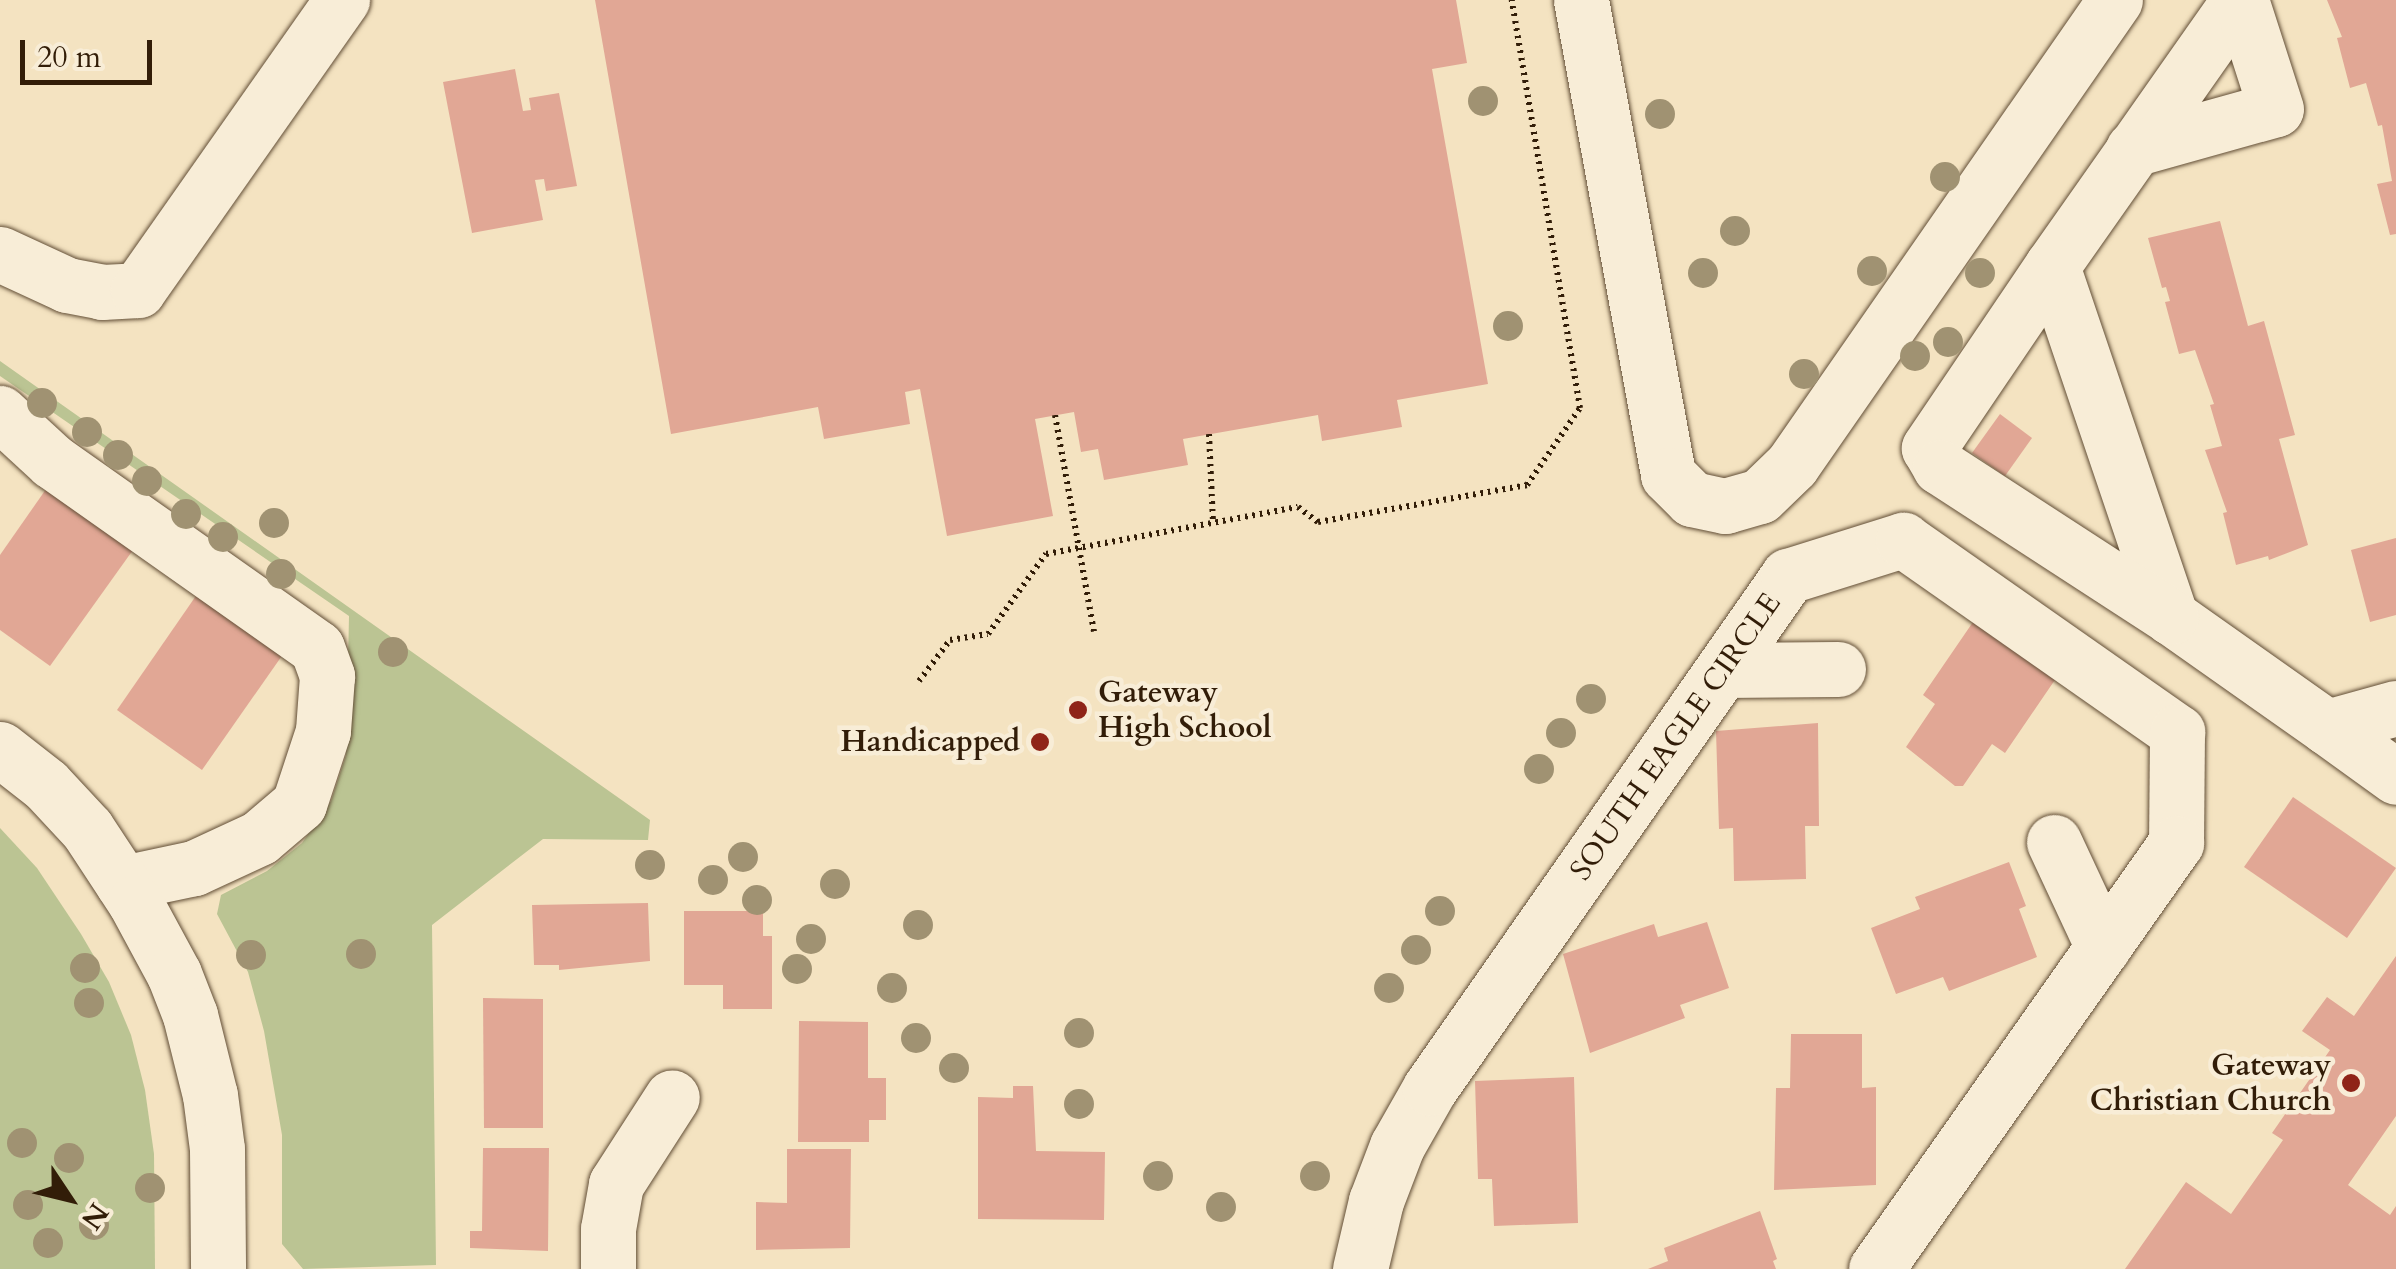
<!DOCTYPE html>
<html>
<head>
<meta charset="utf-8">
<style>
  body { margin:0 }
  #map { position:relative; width:2396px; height:1269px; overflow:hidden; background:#f4e3c1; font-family:Cardo,serif }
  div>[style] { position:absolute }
  .green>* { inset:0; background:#bbc493 }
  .building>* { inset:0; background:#e1a795 }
  .path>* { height:6px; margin-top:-3px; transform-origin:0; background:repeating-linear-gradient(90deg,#321d08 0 2.5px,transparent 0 7.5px) }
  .roads { filter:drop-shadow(0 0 2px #624e36) drop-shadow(0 0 2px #624e36) }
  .minor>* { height:55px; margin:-27.5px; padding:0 27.5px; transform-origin:27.5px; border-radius:27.5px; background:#f8edd7 }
  .trees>* { width:30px; height:30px; margin:-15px; border-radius:50%; background:#a09272 }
  .dots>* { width:28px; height:28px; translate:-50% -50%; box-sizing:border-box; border:5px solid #f8edd7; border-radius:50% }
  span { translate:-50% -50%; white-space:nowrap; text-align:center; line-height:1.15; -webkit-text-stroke:9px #f8edd7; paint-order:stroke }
  .poi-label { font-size:30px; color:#321d08; font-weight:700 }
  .left { translate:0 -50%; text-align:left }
  .right { translate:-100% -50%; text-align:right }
  .street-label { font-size:30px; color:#321d08 }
  .north { position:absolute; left:20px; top:1149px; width:100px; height:100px; -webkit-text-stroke:8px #f8edd7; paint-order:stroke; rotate:125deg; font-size:28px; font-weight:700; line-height:40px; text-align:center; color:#321d08 }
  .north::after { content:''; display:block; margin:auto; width:35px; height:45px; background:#321d08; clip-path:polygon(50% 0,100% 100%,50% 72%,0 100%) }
  .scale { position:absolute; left:20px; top:40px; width:132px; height:45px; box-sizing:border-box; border:5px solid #321d08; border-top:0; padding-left:12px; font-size:30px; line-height:35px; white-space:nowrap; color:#321d08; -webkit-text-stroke:8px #f8edd7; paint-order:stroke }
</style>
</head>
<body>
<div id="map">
  <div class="green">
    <i style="clip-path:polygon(0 361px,650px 820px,648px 840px,543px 839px,432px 925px,436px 1265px,303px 1269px,282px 1244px,282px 1135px,264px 1031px,248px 972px,217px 914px,221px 895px,267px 871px,302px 843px,331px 801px,346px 755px,349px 616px,0 376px)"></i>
    <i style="clip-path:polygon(0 828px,37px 868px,81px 934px,109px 982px,131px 1035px,145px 1090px,154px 1154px,155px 1269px,0 1269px)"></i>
  </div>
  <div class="building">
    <i style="clip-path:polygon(595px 0,1456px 0,1467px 63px,1432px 69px,1488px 384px,1397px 400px,1402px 427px,1322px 441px,1318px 415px,1183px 439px,1188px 465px,1104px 480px,1098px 449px,1081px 452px,1074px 412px,1035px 419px,1053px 516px,947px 536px,920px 389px,905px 392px,910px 424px,824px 439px,818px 407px,671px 434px)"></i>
    <i style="clip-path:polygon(2327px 0,2396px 0,2396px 234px,2390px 235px,2377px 184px,2392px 181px,2382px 125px,2378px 126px,2366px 83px,2350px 88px,2337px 38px,2342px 37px)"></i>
    <i style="clip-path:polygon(515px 69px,523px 111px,531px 110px,529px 98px,559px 93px,577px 186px,546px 191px,544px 179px,535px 180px,543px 220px,472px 233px,443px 82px)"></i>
    <i style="clip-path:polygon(2220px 221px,2248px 326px,2264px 321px,2295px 435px,2279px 439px,2308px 545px,2269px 560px,2268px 556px,2236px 565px,2223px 513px,2227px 512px,2205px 450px,2222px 446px,2210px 405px,2214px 404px,2195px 350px,2179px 354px,2165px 302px,2170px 301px,2166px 287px,2162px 288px,2148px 238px)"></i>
    <i style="clip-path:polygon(2000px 414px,2032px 438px,2005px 476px,1972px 453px)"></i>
    <i style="clip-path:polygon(51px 482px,138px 543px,50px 666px,0 630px,0 555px)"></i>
    <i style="clip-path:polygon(2396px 538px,2396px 615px,2370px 622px,2351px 550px)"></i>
    <i style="clip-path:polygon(200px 590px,286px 650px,202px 770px,117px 710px)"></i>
    <i style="clip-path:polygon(1973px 622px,2061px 671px,2005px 753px,1992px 744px,1963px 786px,1955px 786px,1906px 747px,1935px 704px,1923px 695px)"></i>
    <i style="clip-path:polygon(1818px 723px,1819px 826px,1805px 826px,1806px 879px,1734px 881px,1733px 828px,1719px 829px,1716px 731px)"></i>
    <i style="clip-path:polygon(2293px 797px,2396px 868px,2347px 938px,2244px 867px)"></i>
    <i style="clip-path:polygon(2009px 862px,2026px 906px,2019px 909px,2037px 957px,1949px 991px,1943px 977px,1896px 994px,1871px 928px,1920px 909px,1915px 897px)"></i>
    <i style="clip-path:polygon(648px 903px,650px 961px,559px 970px,559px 965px,534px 965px,532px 905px)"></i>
    <i style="clip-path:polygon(684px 911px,763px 911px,763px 936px,772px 936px,772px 1009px,723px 1009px,723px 985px,684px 985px)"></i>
    <i style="clip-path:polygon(1707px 922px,1729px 988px,1680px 1005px,1685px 1018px,1590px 1053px,1563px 954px,1654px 924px,1658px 937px)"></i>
    <i style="clip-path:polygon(2396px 956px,2396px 1116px,2348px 1185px,2390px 1215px,2396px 1206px,2396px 1269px,2125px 1269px,2186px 1182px,2231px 1214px,2283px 1140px,2272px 1133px,2330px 1050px,2302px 1031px,2327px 997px,2354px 1016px)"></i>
    <i style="clip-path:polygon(483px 998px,543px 999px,543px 1128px,484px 1128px)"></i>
    <i style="clip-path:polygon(799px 1021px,868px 1022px,868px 1078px,886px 1078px,886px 1120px,869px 1120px,869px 1142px,798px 1142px)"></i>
    <i style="clip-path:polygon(1791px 1034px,1862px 1034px,1862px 1088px,1876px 1087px,1876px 1185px,1774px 1190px,1776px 1088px,1790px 1088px)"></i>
    <i style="clip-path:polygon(1574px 1077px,1578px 1223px,1494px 1226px,1492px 1179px,1478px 1179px,1475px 1081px)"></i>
    <i style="clip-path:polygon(1013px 1086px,1033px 1086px,1036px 1151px,1105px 1152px,1104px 1220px,978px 1219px,978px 1097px,1013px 1098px)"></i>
    <i style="clip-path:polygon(483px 1148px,549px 1148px,548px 1251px,470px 1248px,470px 1231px,482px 1231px)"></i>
    <i style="clip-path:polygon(787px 1149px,851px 1149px,850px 1248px,756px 1250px,756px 1202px,787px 1203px)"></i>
    <i style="clip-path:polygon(1760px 1211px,1777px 1259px,1773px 1261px,1776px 1269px,1648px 1269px,1668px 1261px,1664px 1248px)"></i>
  </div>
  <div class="path">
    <i style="left:1055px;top:415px;width:220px;rotate:79.8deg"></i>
    <i style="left:1209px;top:434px;width:89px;rotate:87.4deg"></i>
    <i style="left:919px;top:681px;width:51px;rotate:-52.9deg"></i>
    <i style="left:950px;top:640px;width:38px;rotate:-9deg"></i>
    <i style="left:988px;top:634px;width:99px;rotate:-54.1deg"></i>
    <i style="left:1046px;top:554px;width:256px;rotate:-10.6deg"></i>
    <i style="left:1298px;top:507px;width:25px;rotate:37deg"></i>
    <i style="left:1318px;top:522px;width:212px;rotate:-10deg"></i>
    <i style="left:1527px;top:485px;width:93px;rotate:-55.5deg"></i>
    <i style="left:1580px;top:408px;width:414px;rotate:-99.5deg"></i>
  </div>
  <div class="roads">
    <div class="minor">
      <i style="left:1581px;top:0;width:483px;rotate:79.6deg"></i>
      <i style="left:1668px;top:475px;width:34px;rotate:45deg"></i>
      <i style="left:1692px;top:499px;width:34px;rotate:12deg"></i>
      <i style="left:1725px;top:506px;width:36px;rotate:-16deg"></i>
      <i style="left:1760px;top:496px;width:45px;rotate:-44.1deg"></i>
      <i style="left:1792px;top:465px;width:566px;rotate:-55.22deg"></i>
      <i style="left:2239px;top:0;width:325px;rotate:125.1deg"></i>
      <i style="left:2052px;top:266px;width:371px;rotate:71.3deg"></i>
      <i style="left:2171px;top:617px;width:191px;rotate:35.2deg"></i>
      <i style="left:2327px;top:727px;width:72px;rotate:-15.4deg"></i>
      <i style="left:2133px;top:149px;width:148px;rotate:-15.6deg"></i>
      <i style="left:2276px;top:109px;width:114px;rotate:-107.8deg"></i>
      <i style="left:0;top:254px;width:74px;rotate:24.8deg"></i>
      <i style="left:67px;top:285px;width:36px;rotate:11deg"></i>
      <i style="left:102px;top:292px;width:36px;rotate:-3deg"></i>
      <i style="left:138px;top:290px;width:355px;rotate:-54.9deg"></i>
      <i style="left:2052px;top:266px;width:220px;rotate:124.1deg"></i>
      <i style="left:1929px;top:448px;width:22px;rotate:60deg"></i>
      <i style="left:1940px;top:467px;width:275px;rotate:33deg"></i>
      <i style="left:0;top:413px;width:71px;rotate:42.7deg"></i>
      <i style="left:52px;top:461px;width:324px;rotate:35.2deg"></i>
      <i style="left:317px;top:648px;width:30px;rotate:70deg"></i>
      <i style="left:327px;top:676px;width:55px;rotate:94.2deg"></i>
      <i style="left:323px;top:731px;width:77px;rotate:108.2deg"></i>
      <i style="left:299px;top:804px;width:52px;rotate:139.6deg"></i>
      <i style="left:259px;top:838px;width:72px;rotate:155.2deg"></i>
      <i style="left:194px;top:868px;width:73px;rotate:168.1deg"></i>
      <i style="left:1723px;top:670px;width:115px;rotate:-0.5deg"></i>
      <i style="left:2327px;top:727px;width:85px;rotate:35.9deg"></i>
      <i style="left:0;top:749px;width:58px;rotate:38deg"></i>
      <i style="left:46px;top:785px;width:60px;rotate:47deg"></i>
      <i style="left:87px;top:829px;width:87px;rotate:56.7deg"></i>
      <i style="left:135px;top:902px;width:82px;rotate:61.6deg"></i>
      <i style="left:174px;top:974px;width:44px;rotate:68.7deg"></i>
      <i style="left:190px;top:1015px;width:82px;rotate:76deg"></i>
      <i style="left:210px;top:1095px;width:54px;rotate:82.6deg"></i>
      <i style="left:217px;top:1149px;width:120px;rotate:89.5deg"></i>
      <i style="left:2054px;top:842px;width:116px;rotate:65deg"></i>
      <i style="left:608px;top:1269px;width:40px;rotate:-90deg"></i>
      <i style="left:608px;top:1229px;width:46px;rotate:-79.9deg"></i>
      <i style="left:616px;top:1184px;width:103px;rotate:-57.2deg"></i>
      <i style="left:1360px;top:1269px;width:70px;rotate:-76.8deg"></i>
      <i style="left:1376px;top:1201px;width:59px;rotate:-69.1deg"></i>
      <i style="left:1397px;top:1146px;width:67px;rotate:-60.4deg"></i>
      <i style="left:1430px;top:1088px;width:625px;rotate:-55.04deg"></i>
      <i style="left:1788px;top:576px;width:121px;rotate:-17.4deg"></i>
      <i style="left:1903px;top:540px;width:335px;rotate:35deg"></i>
      <i style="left:2177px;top:732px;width:111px;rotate:90.5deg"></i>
      <i style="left:2176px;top:843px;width:521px;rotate:125.15deg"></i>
    </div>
  </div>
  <div class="trees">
    <i style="left:1483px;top:101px"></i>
    <i style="left:1660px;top:114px"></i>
    <i style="left:1945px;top:177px"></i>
    <i style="left:1735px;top:231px"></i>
    <i style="left:1872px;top:271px"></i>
    <i style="left:1703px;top:273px"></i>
    <i style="left:1980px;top:273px"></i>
    <i style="left:1508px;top:326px"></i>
    <i style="left:1948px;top:342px"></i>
    <i style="left:1915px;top:356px"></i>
    <i style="left:1804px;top:374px"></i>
    <i style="left:42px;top:403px"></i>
    <i style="left:87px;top:432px"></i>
    <i style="left:118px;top:455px"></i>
    <i style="left:147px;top:481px"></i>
    <i style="left:186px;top:514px"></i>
    <i style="left:274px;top:523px"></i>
    <i style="left:223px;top:537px"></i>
    <i style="left:281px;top:574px"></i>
    <i style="left:393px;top:652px"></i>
    <i style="left:1591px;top:699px"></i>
    <i style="left:1561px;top:733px"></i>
    <i style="left:1539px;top:769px"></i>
    <i style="left:743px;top:857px"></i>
    <i style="left:650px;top:865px"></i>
    <i style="left:713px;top:880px"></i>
    <i style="left:835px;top:884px"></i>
    <i style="left:757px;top:900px"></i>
    <i style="left:1440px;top:911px"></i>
    <i style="left:918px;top:925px"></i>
    <i style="left:811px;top:939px"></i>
    <i style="left:1416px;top:950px"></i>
    <i style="left:361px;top:954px"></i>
    <i style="left:251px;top:955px"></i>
    <i style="left:85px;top:968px"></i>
    <i style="left:797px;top:969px"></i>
    <i style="left:892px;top:988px"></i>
    <i style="left:1389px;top:988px"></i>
    <i style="left:89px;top:1003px"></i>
    <i style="left:1079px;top:1033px"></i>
    <i style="left:916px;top:1038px"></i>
    <i style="left:954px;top:1068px"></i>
    <i style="left:1079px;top:1104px"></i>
    <i style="left:22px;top:1143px"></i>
    <i style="left:69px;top:1158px"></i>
    <i style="left:1158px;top:1176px"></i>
    <i style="left:1315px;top:1176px"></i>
    <i style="left:150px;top:1188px"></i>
    <i style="left:28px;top:1205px"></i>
    <i style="left:1221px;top:1207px"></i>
    <i style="left:94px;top:1225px"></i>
    <i style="left:48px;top:1243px"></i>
  </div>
  <div class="dots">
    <i style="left:1078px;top:710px;background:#8f2418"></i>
    <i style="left:1040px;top:742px;background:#8f2418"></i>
    <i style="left:2351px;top:1083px;background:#8f2418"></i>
  </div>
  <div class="poi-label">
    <span class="left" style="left:1098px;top:710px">Gateway<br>High School</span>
    <span class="right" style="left:1020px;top:742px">Handicapped</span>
    <span class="right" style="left:2331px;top:1083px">Gateway<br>Christian Church</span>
  </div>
  <div class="street-label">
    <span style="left:1676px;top:737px;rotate:-55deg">SOUTH EAGLE CIRCLE</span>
  </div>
  <div class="north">N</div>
  <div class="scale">20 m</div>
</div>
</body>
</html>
